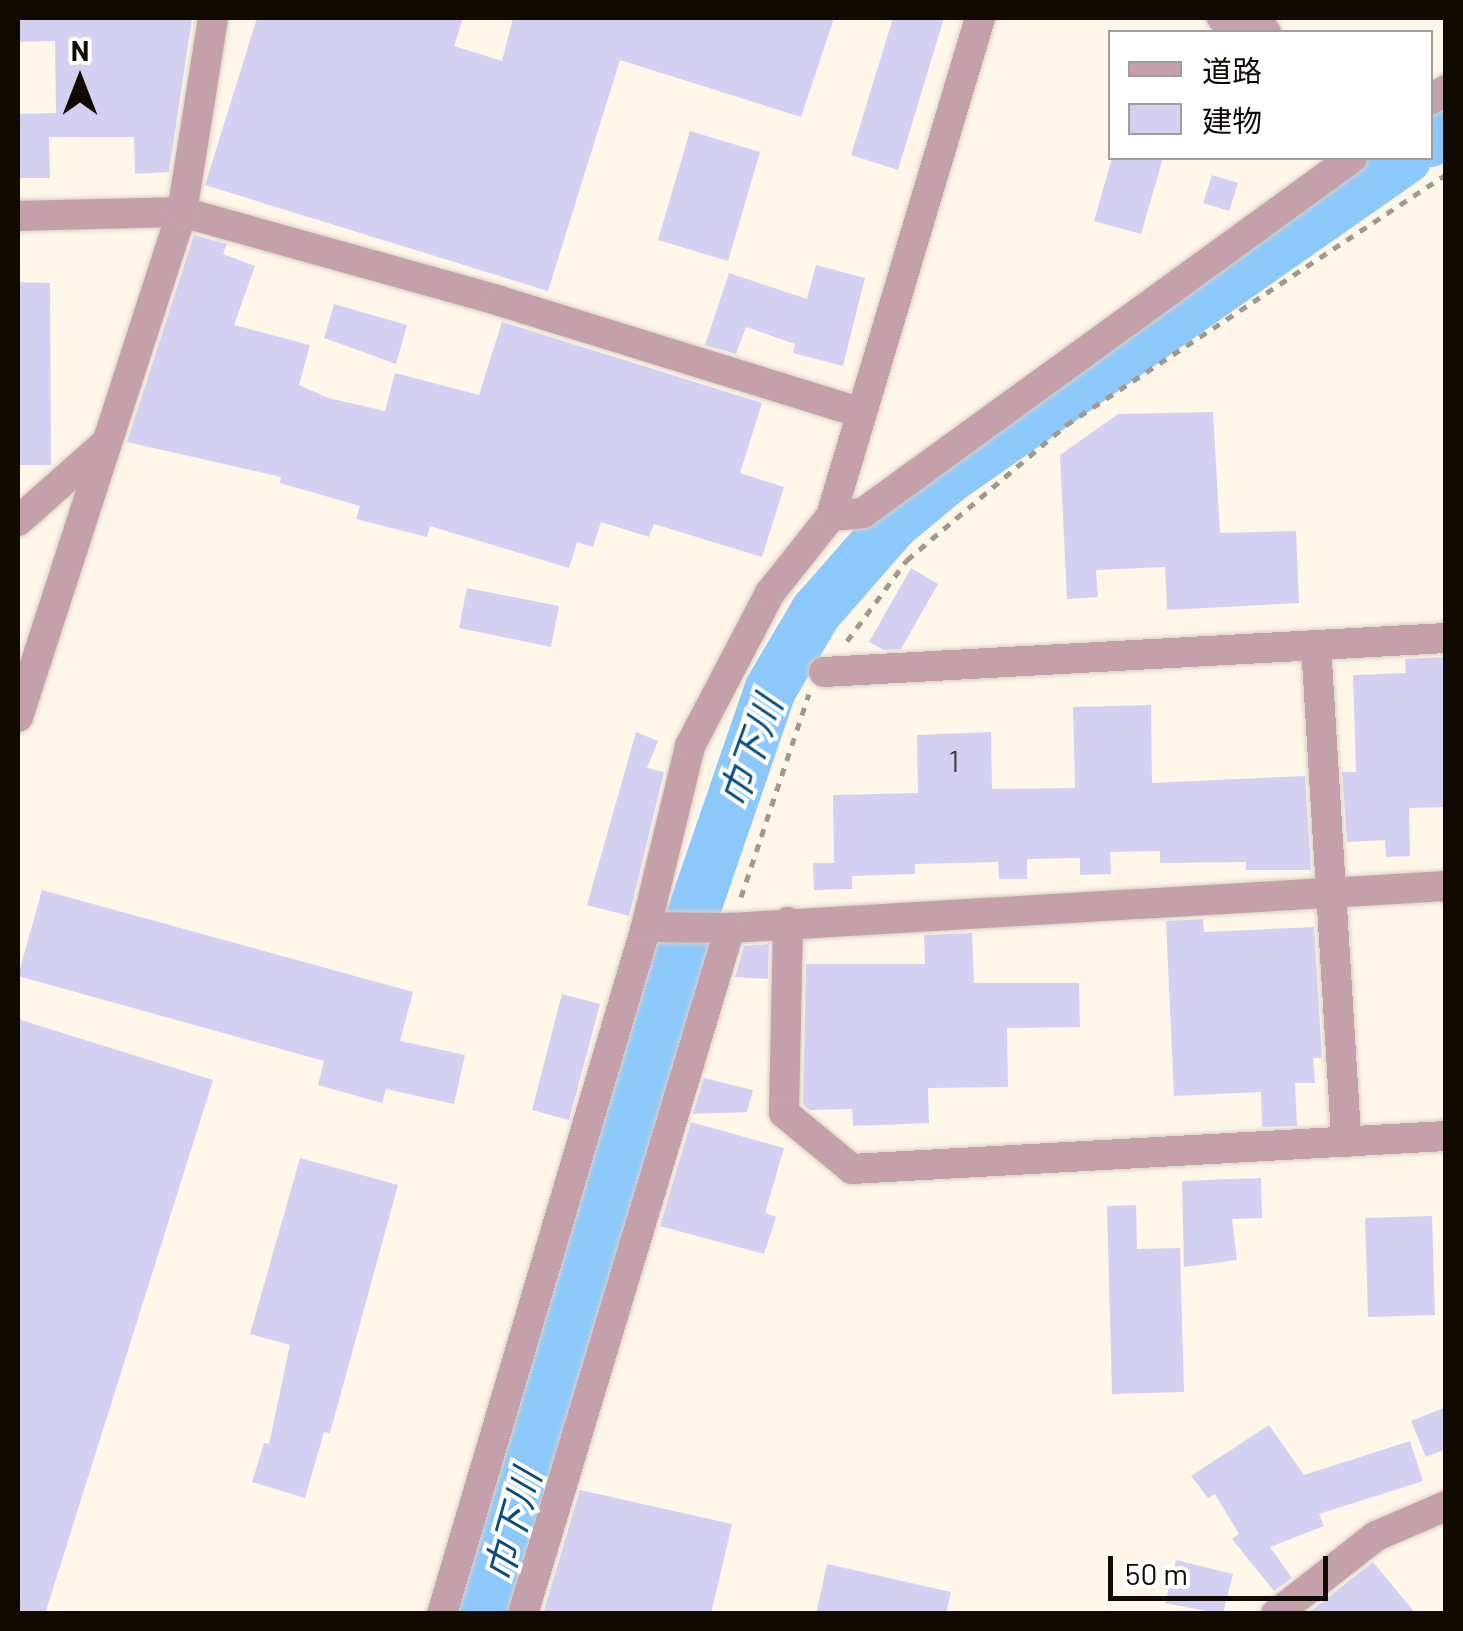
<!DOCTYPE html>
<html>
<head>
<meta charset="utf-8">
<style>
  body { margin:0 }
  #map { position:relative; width:1463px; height:1631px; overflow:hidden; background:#fef6e9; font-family:Barlow,"Noto Sans JP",sans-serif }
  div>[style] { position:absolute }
  .river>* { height:52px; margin:-26px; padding:0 26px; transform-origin:26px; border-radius:26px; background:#8dc8fb }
  .building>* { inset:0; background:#d4d0f2 }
  .path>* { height:5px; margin-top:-2.5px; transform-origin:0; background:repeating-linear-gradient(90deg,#a1998e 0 8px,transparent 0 16px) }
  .roads { filter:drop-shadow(0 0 2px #d8d0c4) drop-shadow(0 0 2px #d8d0c4) }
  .minor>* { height:30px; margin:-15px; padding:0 15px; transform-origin:15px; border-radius:15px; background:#c4a1aa }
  span { translate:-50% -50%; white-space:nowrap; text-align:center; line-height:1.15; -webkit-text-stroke:8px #fff; paint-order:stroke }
  .number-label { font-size:30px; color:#423c3e }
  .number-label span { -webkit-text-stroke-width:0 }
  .water-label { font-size:38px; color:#084d7c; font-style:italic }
  .frame { position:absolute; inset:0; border:20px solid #110a02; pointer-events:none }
  .legend { position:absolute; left:1108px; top:30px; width:325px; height:130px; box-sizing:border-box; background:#fff; border:2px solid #a09d9a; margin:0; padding:12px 18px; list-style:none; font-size:30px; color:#110a02 }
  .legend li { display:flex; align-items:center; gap:20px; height:50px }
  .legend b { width:50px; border:2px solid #a09d9a }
  .north { position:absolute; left:30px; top:30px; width:100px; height:100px; -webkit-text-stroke:8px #fff; paint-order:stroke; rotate:0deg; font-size:28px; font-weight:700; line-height:40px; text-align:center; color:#110a02 }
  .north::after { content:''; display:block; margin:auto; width:35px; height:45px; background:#110a02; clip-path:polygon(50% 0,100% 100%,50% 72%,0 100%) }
  .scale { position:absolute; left:1108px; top:1556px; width:220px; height:45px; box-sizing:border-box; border:5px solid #110a02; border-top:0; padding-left:12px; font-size:30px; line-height:35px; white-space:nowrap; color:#110a02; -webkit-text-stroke:8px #fff; paint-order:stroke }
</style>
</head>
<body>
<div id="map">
  <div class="river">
    <i style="left:1430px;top:141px;width:19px;rotate:-35deg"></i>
    <i style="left:485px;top:1614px;width:727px;rotate:-73.46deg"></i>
    <i style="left:692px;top:917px;width:240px;rotate:-71deg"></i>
    <i style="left:770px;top:690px;width:91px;rotate:-59.5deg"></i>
    <i style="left:816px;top:612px;width:117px;rotate:-48.8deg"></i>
    <i style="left:893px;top:524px;width:70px;rotate:-39.8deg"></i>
    <i style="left:947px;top:479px;width:560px;rotate:-34.97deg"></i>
  </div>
  <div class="building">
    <i style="clip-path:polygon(18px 18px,192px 18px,169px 172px,135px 174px,134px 137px,49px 137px,50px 178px,18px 178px,18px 114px,56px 113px,55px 41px,18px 42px)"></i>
    <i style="clip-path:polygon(257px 18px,463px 18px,454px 46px,502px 61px,513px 18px,834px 18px,801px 117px,620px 60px,548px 291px,205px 185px)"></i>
    <i style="clip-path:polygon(893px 18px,944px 18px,898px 170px,851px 155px)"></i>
    <i style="clip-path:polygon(690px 131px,760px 152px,728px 261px,658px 240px)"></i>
    <i style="clip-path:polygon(1112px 158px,1163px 158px,1141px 234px,1094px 221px)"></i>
    <i style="clip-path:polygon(1212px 175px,1238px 183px,1229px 211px,1203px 203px)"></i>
    <i style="clip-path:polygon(194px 235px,227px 244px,223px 254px,255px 266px,234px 325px,310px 345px,299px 385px,328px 398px,385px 411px,395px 373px,479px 395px,502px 322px,762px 403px,740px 473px,784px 487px,762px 557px,654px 524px,649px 537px,601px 522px,593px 547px,577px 542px,569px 568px,430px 526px,427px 537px,356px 519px,360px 506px,280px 483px,281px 477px,127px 442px)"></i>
    <i style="clip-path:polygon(816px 265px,865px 278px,843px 366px,793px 353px,795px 344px,746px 327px,736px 354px,705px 345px,729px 273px,807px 299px)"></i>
    <i style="clip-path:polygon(18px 282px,50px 283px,51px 465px,18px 465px)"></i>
    <i style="clip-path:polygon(334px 304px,407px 325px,396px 364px,324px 338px)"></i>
    <i style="clip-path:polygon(1213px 412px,1220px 533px,1296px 531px,1299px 603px,1167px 610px,1165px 567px,1096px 570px,1098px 597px,1067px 599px,1060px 455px,1118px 414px)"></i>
    <i style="clip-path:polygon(911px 568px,938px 584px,901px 649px,884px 650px,869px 642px)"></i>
    <i style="clip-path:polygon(467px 588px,559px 606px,551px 647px,459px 628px)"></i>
    <i style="clip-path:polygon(1446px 657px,1446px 807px,1409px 808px,1410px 856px,1386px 857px,1385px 840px,1347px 842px,1342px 772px,1356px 772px,1353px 675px,1406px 673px,1405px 659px)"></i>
    <i style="clip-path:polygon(1151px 705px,1152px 783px,1305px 776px,1311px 870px,1246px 870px,1246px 862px,1160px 863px,1160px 851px,1110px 852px,1111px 874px,1080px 875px,1080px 858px,1027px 859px,1027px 879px,999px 879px,998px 862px,915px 864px,915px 874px,852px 876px,852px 889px,814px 890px,813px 863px,834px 863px,833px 795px,918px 793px,917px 735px,991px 732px,992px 789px,1075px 788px,1073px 707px)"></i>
    <i style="clip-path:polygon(636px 732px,658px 741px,647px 768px,664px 772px,629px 916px,587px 905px)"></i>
    <i style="clip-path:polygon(42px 890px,413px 992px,400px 1041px,465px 1055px,454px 1104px,386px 1089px,382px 1103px,318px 1085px,324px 1061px,18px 976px)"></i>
    <i style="clip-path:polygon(1203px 919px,1204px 932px,1314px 927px,1322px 1058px,1313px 1058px,1315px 1083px,1295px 1083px,1297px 1126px,1262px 1127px,1261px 1092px,1174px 1096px,1166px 921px)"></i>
    <i style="clip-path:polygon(972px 933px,974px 983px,1079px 983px,1080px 1027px,1007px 1028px,1008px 1087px,928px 1088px,929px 1123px,853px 1126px,852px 1109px,810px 1110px,803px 1104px,806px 964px,925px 964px,924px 935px)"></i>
    <i style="clip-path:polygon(769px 944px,768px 979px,735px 977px,744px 946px)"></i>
    <i style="clip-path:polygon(562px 994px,600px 1004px,569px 1120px,532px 1110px)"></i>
    <i style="clip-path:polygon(18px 1019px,213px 1080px,45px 1614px,18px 1614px)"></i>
    <i style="clip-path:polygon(704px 1078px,753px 1090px,747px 1112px,693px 1114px)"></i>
    <i style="clip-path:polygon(691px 1122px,784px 1148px,765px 1213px,776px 1217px,764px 1254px,660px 1226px)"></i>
    <i style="clip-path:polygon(300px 1158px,398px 1185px,330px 1433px,324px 1432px,305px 1498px,252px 1482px,264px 1443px,269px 1444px,290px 1345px,250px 1334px)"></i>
    <i style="clip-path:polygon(1261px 1178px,1262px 1218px,1232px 1219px,1237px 1260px,1184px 1267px,1182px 1181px)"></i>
    <i style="clip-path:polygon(1136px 1205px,1137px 1249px,1180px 1248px,1184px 1392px,1112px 1394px,1107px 1206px)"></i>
    <i style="clip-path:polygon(1432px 1216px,1435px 1315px,1368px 1317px,1365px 1218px)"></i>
    <i style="clip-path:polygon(1446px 1407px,1446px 1449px,1426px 1457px,1411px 1421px)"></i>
    <i style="clip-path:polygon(1269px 1425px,1304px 1475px,1410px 1441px,1423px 1481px,1319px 1514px,1324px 1526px,1270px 1547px,1292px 1578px,1274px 1591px,1232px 1539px,1239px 1534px,1215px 1494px,1208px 1498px,1191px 1476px)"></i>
    <i style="clip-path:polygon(580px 1490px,732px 1524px,711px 1614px,543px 1614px)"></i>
    <i style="clip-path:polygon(1176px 1560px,1233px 1574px,1223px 1614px,1165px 1603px)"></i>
    <i style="clip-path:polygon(1373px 1562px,1416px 1614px,1307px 1614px)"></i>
    <i style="clip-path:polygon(827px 1564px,951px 1592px,946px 1614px,816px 1614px)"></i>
  </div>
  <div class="path">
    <i style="left:847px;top:641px;width:101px;rotate:-53.5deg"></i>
    <i style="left:907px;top:560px;width:209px;rotate:-40.3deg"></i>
    <i style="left:1066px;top:425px;width:455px;rotate:-33.4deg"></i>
    <i style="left:741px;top:897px;width:214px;rotate:-71.5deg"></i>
  </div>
  <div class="roads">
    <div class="minor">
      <i style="left:1222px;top:18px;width:46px;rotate:17.7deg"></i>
      <i style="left:1430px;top:100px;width:19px;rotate:-32deg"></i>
      <i style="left:18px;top:216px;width:164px;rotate:-1.4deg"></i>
      <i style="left:182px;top:212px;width:330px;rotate:15.6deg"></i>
      <i style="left:500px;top:301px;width:376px;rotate:17.2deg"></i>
      <i style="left:831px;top:516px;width:32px;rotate:-5deg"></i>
      <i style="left:863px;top:513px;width:604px;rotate:-35.98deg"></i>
      <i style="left:18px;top:521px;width:115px;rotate:-41.5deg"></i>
      <i style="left:1316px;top:645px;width:498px;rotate:86.5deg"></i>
      <i style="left:824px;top:672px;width:623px;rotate:-3.13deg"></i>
      <i style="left:18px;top:717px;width:531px;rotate:-72.01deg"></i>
      <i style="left:182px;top:212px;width:196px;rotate:-80.9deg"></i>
      <i style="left:788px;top:922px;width:191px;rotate:91.2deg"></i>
      <i style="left:784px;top:1113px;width:88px;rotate:39.5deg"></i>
      <i style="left:852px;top:1169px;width:595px;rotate:-3.18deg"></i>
      <i style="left:646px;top:927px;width:84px;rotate:0.7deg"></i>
      <i style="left:730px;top:928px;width:717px;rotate:-3.36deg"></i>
      <i style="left:442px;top:1614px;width:717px;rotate:-73.46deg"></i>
      <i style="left:646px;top:927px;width:186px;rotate:-76.3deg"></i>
      <i style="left:690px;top:746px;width:173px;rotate:-62.4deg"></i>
      <i style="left:770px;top:593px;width:98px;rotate:-51.6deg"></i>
      <i style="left:831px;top:516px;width:520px;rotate:-73.34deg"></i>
      <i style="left:523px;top:1614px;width:717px;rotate:-73.21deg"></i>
      <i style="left:1276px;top:1614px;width:127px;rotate:-38deg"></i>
      <i style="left:1376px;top:1536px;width:76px;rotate:-23.2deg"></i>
    </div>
  </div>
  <div class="number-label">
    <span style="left:954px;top:760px">1</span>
  </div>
  <div class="water-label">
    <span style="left:750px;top:751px;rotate:-70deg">巾下川</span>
    <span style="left:512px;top:1525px;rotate:-74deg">巾下川</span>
  </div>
  <div class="frame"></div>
  <ul class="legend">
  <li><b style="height:12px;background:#c4a1aa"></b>道路</li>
  <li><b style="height:28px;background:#d4d0f2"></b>建物</li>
  </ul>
  <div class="north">N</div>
  <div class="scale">50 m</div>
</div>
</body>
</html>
